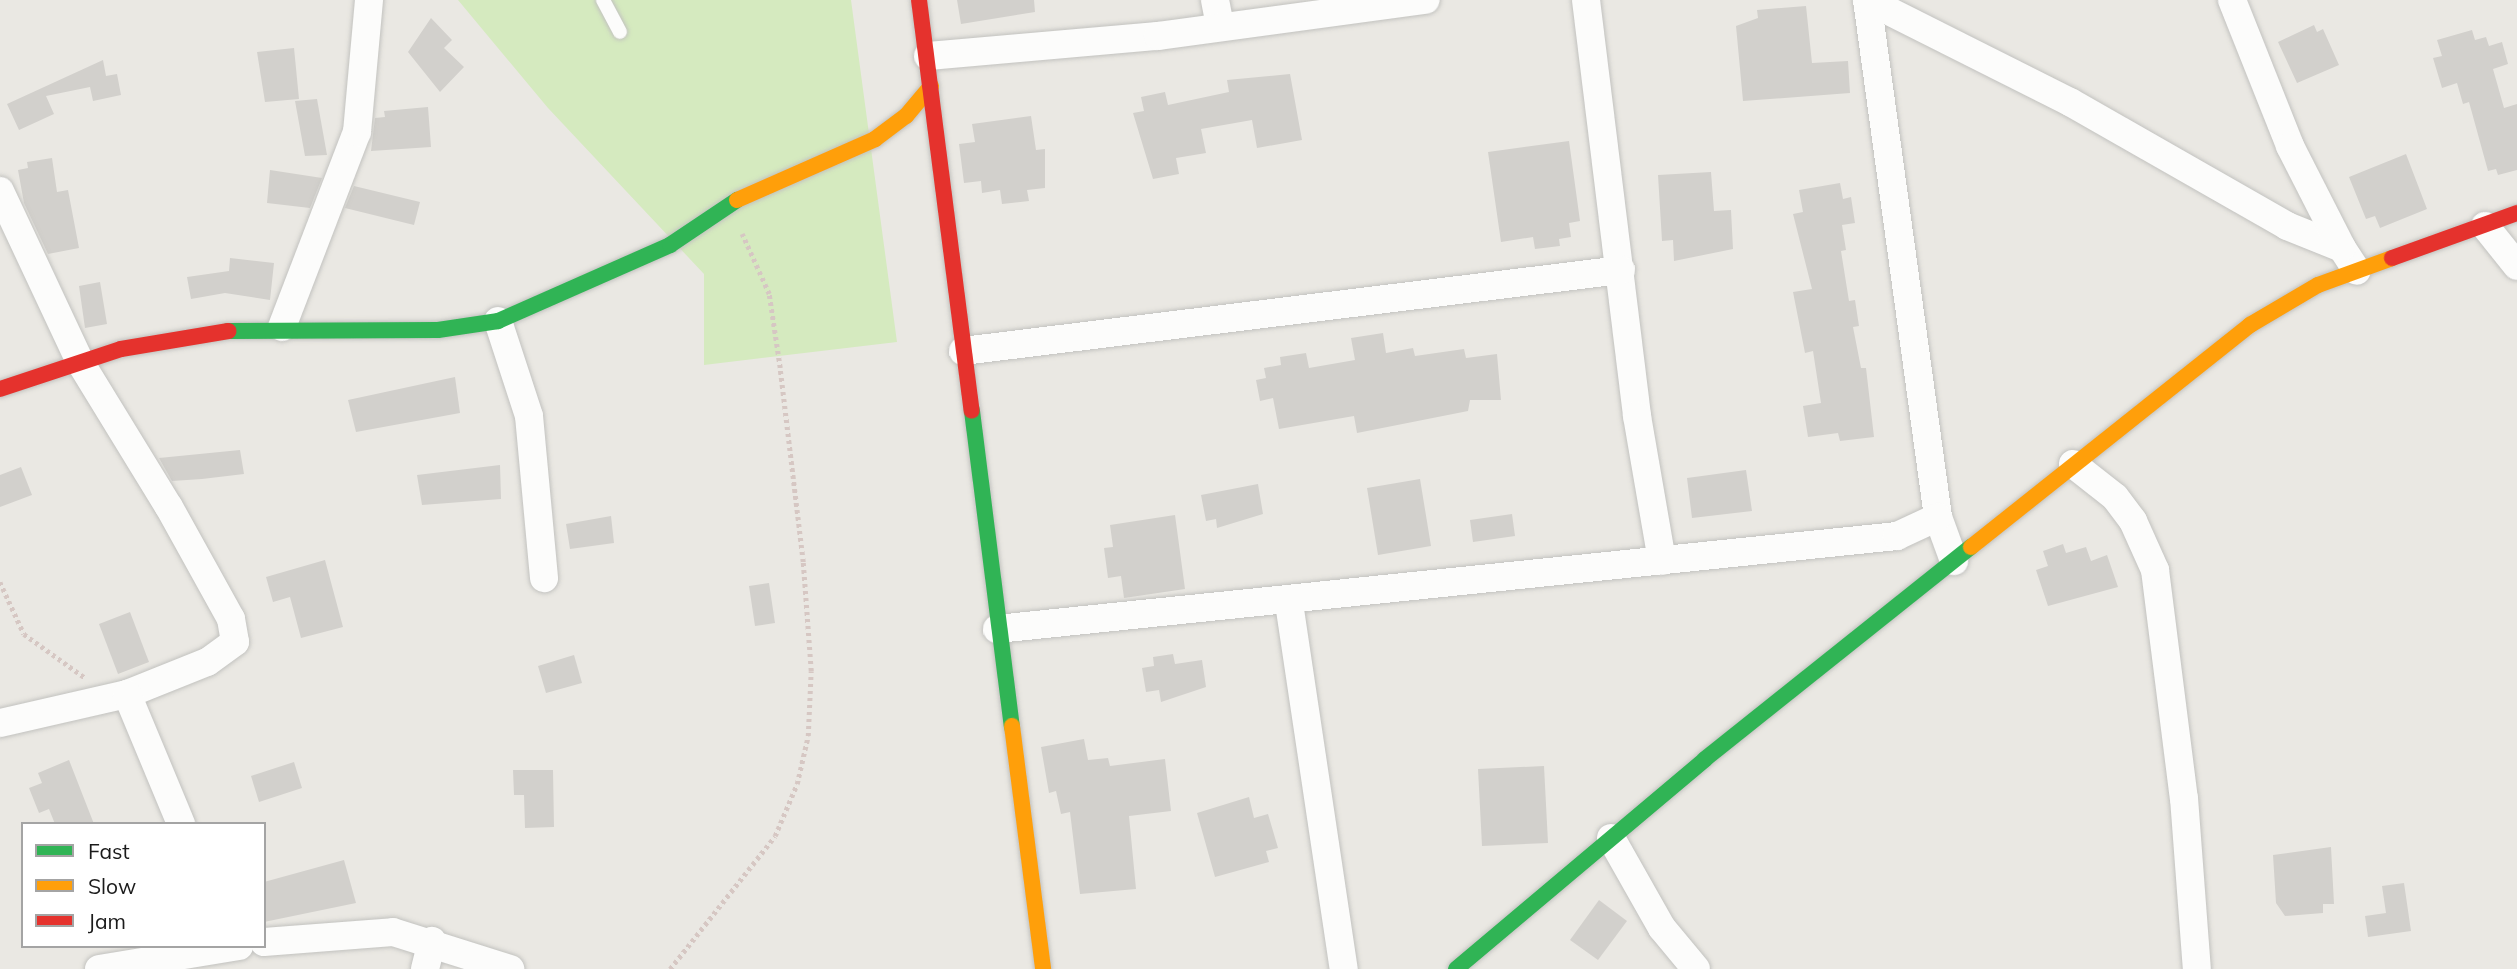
<!DOCTYPE html>
<html>
<head>
<meta charset="utf-8">
<style>
  body { margin:0 }
  #map { position:relative; width:2517px; height:969px; overflow:hidden; background:#eae8e3; font-family:Mulish,sans-serif }
  div>[style] { position:absolute }
  .grass>* { inset:0; background:#d5eabf }
  .building>* { inset:0; background:#d2d0cc }
  .path>* { height:4.5px; margin-top:-2.25px; transform-origin:0; background:repeating-linear-gradient(90deg,#d6c7c3 0 3.5px,transparent 0 7px) }
  .roads { filter:drop-shadow(0 0 2px #c2c2bf) drop-shadow(0 0 2px #c2c2bf) }
  .lane>* { height:14px; margin:-7px; padding:0 7px; transform-origin:7px; border-radius:7px; background:#fcfcfb }
  .street>* { height:28px; margin:-14px; padding:0 14px; transform-origin:14px; border-radius:14px; background:#fcfcfb }
  .fast>* { height:16px; margin:-8px; padding:0 8px; transform-origin:8px; border-radius:8px; background:#30b455 }
  .slow>* { height:16px; margin:-8px; padding:0 8px; transform-origin:8px; border-radius:8px; background:#ff9f0a }
  .jam>* { height:16px; margin:-8px; padding:0 8px; transform-origin:8px; border-radius:8px; background:#e5322d }
  span { translate:-50% -50%; white-space:nowrap; text-align:center; line-height:1.15; -webkit-text-stroke:7px #fff; paint-order:stroke }
  .legend { position:absolute; left:21px; top:822px; width:245px; height:126px; box-sizing:border-box; background:#fff; border:2px solid #a4a4a4; margin:0; padding:9px 12px; list-style:none; font-size:21px; color:#1b1b1b }
  .legend li { display:flex; align-items:center; gap:14px; height:35px }
  .legend b { width:35px; border:2px solid #a4a4a4 }
</style>
</head>
<body>
<div id="map">
  <div class="grass">
    <i style="clip-path:polygon(458px 0,851px 0,897px 342px,704px 365px,704px 274px,548px 108px)"></i>
  </div>
  <div class="building">
    <i style="clip-path:polygon(957px 0,1034px 0,1035px 12px,961px 24px)"></i>
    <i style="clip-path:polygon(1806px 6px,1812px 63px,1848px 61px,1850px 93px,1743px 101px,1736px 26px,1758px 18px,1757px 10px)"></i>
    <i style="clip-path:polygon(431px 18px,452px 40px,444px 48px,464px 67px,440px 92px,408px 52px)"></i>
    <i style="clip-path:polygon(2314px 25px,2317px 32px,2323px 29px,2339px 65px,2297px 83px,2278px 42px)"></i>
    <i style="clip-path:polygon(2472px 30px,2475px 40px,2486px 37px,2489px 46px,2502px 42px,2508px 64px,2493px 69px,2504px 108px,2517px 104px,2517px 170px,2498px 175px,2496px 169px,2488px 171px,2469px 102px,2463px 104px,2457px 83px,2442px 88px,2433px 58px,2442px 56px,2437px 40px)"></i>
    <i style="clip-path:polygon(294px 48px,299px 99px,265px 102px,257px 52px)"></i>
    <i style="clip-path:polygon(103px 60px,106px 76px,117px 74px,121px 95px,93px 101px,90px 87px,46px 96px,54px 114px,19px 130px,7px 104px)"></i>
    <i style="clip-path:polygon(1290px 74px,1302px 140px,1257px 148px,1252px 120px,1201px 129px,1206px 153px,1176px 158px,1179px 174px,1153px 179px,1133px 113px,1144px 111px,1141px 97px,1165px 92px,1168px 105px,1229px 92px,1227px 80px)"></i>
    <i style="clip-path:polygon(317px 99px,327px 155px,305px 156px,295px 101px)"></i>
    <i style="clip-path:polygon(428px 107px,431px 147px,371px 151px,375px 118px,385px 117px,384px 111px)"></i>
    <i style="clip-path:polygon(1031px 116px,1036px 150px,1045px 149px,1045px 188px,1027px 190px,1029px 201px,1002px 204px,1000px 190px,982px 193px,981px 181px,964px 183px,959px 144px,975px 142px,972px 124px)"></i>
    <i style="clip-path:polygon(1569px 141px,1580px 221px,1569px 223px,1571px 237px,1559px 239px,1560px 246px,1535px 249px,1533px 237px,1501px 242px,1488px 152px)"></i>
    <i style="clip-path:polygon(2406px 154px,2427px 209px,2380px 228px,2375px 216px,2366px 219px,2349px 177px)"></i>
    <i style="clip-path:polygon(52px 158px,57px 192px,68px 190px,79px 248px,48px 254px,24px 203px,18px 170px,28px 168px,27px 162px)"></i>
    <i style="clip-path:polygon(270px 170px,322px 178px,310px 208px,267px 203px)"></i>
    <i style="clip-path:polygon(1711px 172px,1714px 211px,1731px 210px,1733px 249px,1674px 261px,1673px 240px,1662px 241px,1658px 175px)"></i>
    <i style="clip-path:polygon(1840px 183px,1843px 199px,1851px 197px,1855px 223px,1842px 225px,1846px 250px,1841px 251px,1849px 301px,1855px 300px,1859px 326px,1853px 327px,1861px 368px,1866px 368px,1874px 437px,1840px 441px,1838px 433px,1808px 437px,1803px 406px,1821px 403px,1813px 351px,1805px 353px,1793px 292px,1812px 289px,1793px 214px,1803px 212px,1799px 190px)"></i>
    <i style="clip-path:polygon(354px 186px,420px 202px,414px 225px,345px 208px)"></i>
    <i style="clip-path:polygon(230px 258px,274px 263px,270px 300px,225px 293px,191px 299px,187px 277px,229px 271px)"></i>
    <i style="clip-path:polygon(100px 282px,107px 324px,85px 328px,79px 286px)"></i>
    <i style="clip-path:polygon(1383px 333px,1386px 353px,1413px 348px,1415px 356px,1464px 349px,1466px 358px,1497px 354px,1501px 400px,1470px 400px,1468px 411px,1357px 433px,1354px 416px,1279px 429px,1273px 398px,1260px 401px,1256px 380px,1266px 378px,1264px 368px,1281px 365px,1280px 357px,1306px 353px,1309px 368px,1355px 360px,1351px 338px)"></i>
    <i style="clip-path:polygon(455px 377px,460px 413px,356px 432px,348px 400px)"></i>
    <i style="clip-path:polygon(240px 450px,244px 474px,202px 479px,172px 481px,159px 458px)"></i>
    <i style="clip-path:polygon(500px 465px,501px 499px,422px 505px,417px 475px)"></i>
    <i style="clip-path:polygon(21px 467px,32px 495px,0 507px,0 475px)"></i>
    <i style="clip-path:polygon(1746px 470px,1752px 511px,1692px 518px,1687px 478px)"></i>
    <i style="clip-path:polygon(1420px 479px,1431px 546px,1378px 555px,1367px 488px)"></i>
    <i style="clip-path:polygon(1258px 484px,1263px 514px,1217px 528px,1216px 519px,1206px 521px,1201px 495px)"></i>
    <i style="clip-path:polygon(1512px 514px,1515px 536px,1473px 542px,1470px 520px)"></i>
    <i style="clip-path:polygon(1175px 515px,1185px 589px,1124px 598px,1121px 576px,1108px 578px,1104px 548px,1113px 547px,1110px 525px)"></i>
    <i style="clip-path:polygon(611px 516px,614px 543px,570px 549px,566px 524px)"></i>
    <i style="clip-path:polygon(2063px 544px,2066px 553px,2086px 547px,2091px 561px,2107px 555px,2118px 587px,2048px 606px,2036px 570px,2048px 566px,2043px 551px)"></i>
    <i style="clip-path:polygon(325px 560px,343px 627px,301px 638px,290px 597px,273px 602px,266px 577px)"></i>
    <i style="clip-path:polygon(769px 583px,775px 623px,755px 626px,749px 586px)"></i>
    <i style="clip-path:polygon(130px 612px,149px 662px,118px 674px,99px 624px)"></i>
    <i style="clip-path:polygon(1173px 654px,1175px 664px,1202px 660px,1206px 687px,1161px 702px,1159px 690px,1146px 692px,1142px 668px,1154px 666px,1153px 657px)"></i>
    <i style="clip-path:polygon(574px 655px,582px 683px,546px 693px,538px 666px)"></i>
    <i style="clip-path:polygon(1084px 739px,1088px 760px,1108px 758px,1110px 766px,1165px 759px,1171px 811px,1129px 816px,1136px 889px,1080px 894px,1070px 812px,1061px 814px,1056px 791px,1049px 793px,1041px 747px)"></i>
    <i style="clip-path:polygon(69px 760px,94px 824px,55px 824px,49px 809px,39px 813px,29px 788px,42px 783px,38px 773px)"></i>
    <i style="clip-path:polygon(294px 762px,302px 788px,259px 802px,251px 776px)"></i>
    <i style="clip-path:polygon(1544px 766px,1548px 843px,1482px 846px,1478px 769px)"></i>
    <i style="clip-path:polygon(513px 770px,553px 770px,554px 827px,525px 828px,524px 795px,514px 795px)"></i>
    <i style="clip-path:polygon(1249px 797px,1254px 818px,1268px 814px,1278px 848px,1266px 851px,1269px 862px,1215px 877px,1197px 813px)"></i>
    <i style="clip-path:polygon(2331px 847px,2334px 904px,2323px 904px,2323px 913px,2285px 916px,2276px 903px,2273px 855px)"></i>
    <i style="clip-path:polygon(344px 860px,356px 903px,264px 922px,264px 882px)"></i>
    <i style="clip-path:polygon(2404px 883px,2411px 931px,2368px 937px,2365px 916px,2386px 913px,2382px 886px)"></i>
    <i style="clip-path:polygon(1599px 900px,1627px 921px,1598px 960px,1570px 940px)"></i>
  </div>
  <div class="path">
    <i style="left:0;top:582px;width:57px;rotate:65.2deg"></i>
    <i style="left:24px;top:634px;width:74px;rotate:35.6deg"></i>
    <i style="left:670px;top:969px;width:169px;rotate:-51.7deg"></i>
    <i style="left:775px;top:836px;width:56px;rotate:-67.1deg"></i>
    <i style="left:797px;top:784px;width:49px;rotate:-77.1deg"></i>
    <i style="left:808px;top:736px;width:65px;rotate:-87.4deg"></i>
    <i style="left:811px;top:671px;width:109px;rotate:-94.2deg"></i>
    <i style="left:803px;top:562px;width:195px;rotate:-96.8deg"></i>
    <i style="left:780px;top:368px;width:75px;rotate:-98.5deg"></i>
    <i style="left:769px;top:294px;width:66px;rotate:-114.2deg"></i>
  </div>
  <div class="roads">
    <div class="lane">
      <i style="left:603px;top:0;width:36px;rotate:62deg"></i>
    </div>
    <div class="street">
      <i style="left:1215px;top:0;width:26px;rotate:79deg"></i>
      <i style="left:1586px;top:0;width:419px;rotate:83deg"></i>
      <i style="left:1637px;top:416px;width:147px;rotate:80.2deg"></i>
      <i style="left:1867px;top:0;width:522px;rotate:82.18deg"></i>
      <i style="left:1938px;top:517px;width:47px;rotate:70deg"></i>
      <i style="left:1867px;top:0;width:227px;rotate:26.7deg"></i>
      <i style="left:2070px;top:102px;width:250px;rotate:29.7deg"></i>
      <i style="left:2287px;top:226px;width:59px;rotate:21.8deg"></i>
      <i style="left:2342px;top:248px;width:27px;rotate:57deg"></i>
      <i style="left:2232px;top:0;width:157px;rotate:68.3deg"></i>
      <i style="left:2290px;top:146px;width:114px;rotate:63deg"></i>
      <i style="left:928px;top:56px;width:231px;rotate:-5deg"></i>
      <i style="left:1158px;top:36px;width:270px;rotate:-7.7deg"></i>
      <i style="left:0;top:191px;width:189px;rotate:64.9deg"></i>
      <i style="left:80px;top:362px;width:170px;rotate:58.5deg"></i>
      <i style="left:169px;top:507px;width:128px;rotate:61deg"></i>
      <i style="left:231px;top:619px;width:23px;rotate:80deg"></i>
      <i style="left:235px;top:642px;width:34px;rotate:144deg"></i>
      <i style="left:207px;top:662px;width:86px;rotate:158.2deg"></i>
      <i style="left:127px;top:694px;width:130px;rotate:167.1deg"></i>
      <i style="left:2485px;top:226px;width:51px;rotate:51.3deg"></i>
      <i style="left:498px;top:321px;width:100px;rotate:71.9deg"></i>
      <i style="left:529px;top:416px;width:163px;rotate:84.7deg"></i>
      <i style="left:282px;top:327px;width:209px;rotate:-69deg"></i>
      <i style="left:357px;top:132px;width:133px;rotate:-84.8deg"></i>
      <i style="left:963px;top:351px;width:663px;rotate:-7.02deg"></i>
      <i style="left:2073px;top:464px;width:53px;rotate:38.2deg"></i>
      <i style="left:2115px;top:497px;width:30px;rotate:53deg"></i>
      <i style="left:2133px;top:521px;width:54px;rotate:65.8deg"></i>
      <i style="left:2155px;top:570px;width:230px;rotate:82.8deg"></i>
      <i style="left:2184px;top:798px;width:171px;rotate:85.7deg"></i>
      <i style="left:1289px;top:603px;width:370px;rotate:81.5deg"></i>
      <i style="left:997px;top:629px;width:905px;rotate:-5.9deg"></i>
      <i style="left:1897px;top:536px;width:45px;rotate:-24.9deg"></i>
      <i style="left:127px;top:694px;width:141px;rotate:67.4deg"></i>
      <i style="left:1611px;top:838px;width:103px;rotate:60.5deg"></i>
      <i style="left:1662px;top:928px;width:53px;rotate:50.3deg"></i>
      <i style="left:264px;top:942px;width:129px;rotate:-4.4deg"></i>
      <i style="left:393px;top:932px;width:123px;rotate:17.5deg"></i>
      <i style="left:99px;top:969px;width:142px;rotate:-9.3deg"></i>
      <i style="left:425px;top:969px;width:29px;rotate:-76deg"></i>
    </div>
    <div class="fast">
      <i style="left:228px;top:331px;width:210px;rotate:-0.3deg"></i>
      <i style="left:438px;top:330px;width:61px;rotate:-8.5deg"></i>
      <i style="left:498px;top:321px;width:188px;rotate:-23.8deg"></i>
      <i style="left:670px;top:245px;width:81px;rotate:-33.9deg"></i>
      <i style="left:972px;top:411px;width:318px;rotate:82.8deg"></i>
      <i style="left:1456px;top:969px;width:326px;rotate:-40.1deg"></i>
      <i style="left:1705px;top:759px;width:340px;rotate:-38.6deg"></i>
    </div>
    <div class="slow">
      <i style="left:737px;top:200px;width:151px;rotate:-23.8deg"></i>
      <i style="left:875px;top:139px;width:39px;rotate:-37deg"></i>
      <i style="left:906px;top:116px;width:39px;rotate:-50deg"></i>
      <i style="left:1971px;top:547px;width:357px;rotate:-38.5deg"></i>
      <i style="left:2250px;top:325px;width:79px;rotate:-30.5deg"></i>
      <i style="left:2318px;top:285px;width:79px;rotate:-20deg"></i>
      <i style="left:1012px;top:726px;width:245px;rotate:82.7deg"></i>
    </div>
    <div class="jam">
      <i style="left:919px;top:0;width:414px;rotate:82.7deg"></i>
      <i style="left:2392px;top:258px;width:133px;rotate:-19.8deg"></i>
      <i style="left:0;top:389px;width:127px;rotate:-18.3deg"></i>
      <i style="left:121px;top:349px;width:109px;rotate:-9.5deg"></i>
    </div>
  </div>
  <ul class="legend">
  <li><b style="height:9px;background:#30b455"></b>Fast</li>
  <li><b style="height:9px;background:#ff9f0a"></b>Slow</li>
  <li><b style="height:9px;background:#e5322d"></b>Jam</li>
  </ul>
</div>
</body>
</html>
